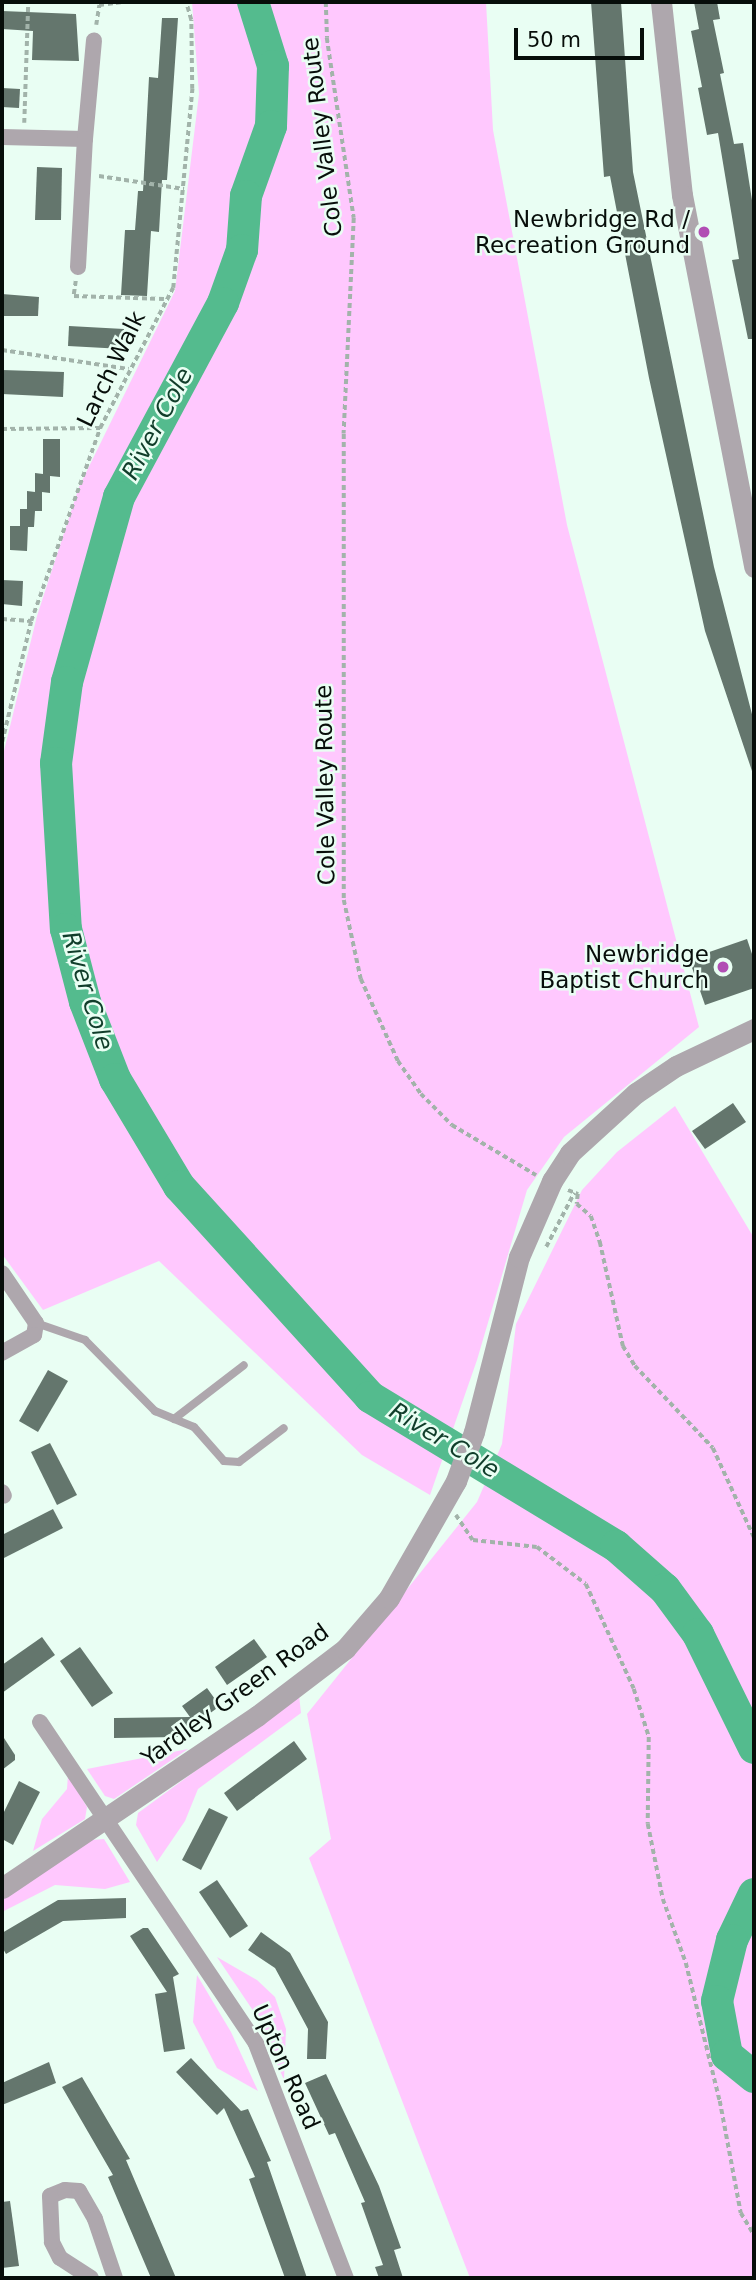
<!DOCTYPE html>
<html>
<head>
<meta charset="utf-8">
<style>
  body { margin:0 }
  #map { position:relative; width:756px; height:2280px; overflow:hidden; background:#e9fef3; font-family:"DejaVu Sans",sans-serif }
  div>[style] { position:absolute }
  .green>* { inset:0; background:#ffc8fe }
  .river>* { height:32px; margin:-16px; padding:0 16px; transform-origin:16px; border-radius:16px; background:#54bb8e }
  .building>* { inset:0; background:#64766d }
  .path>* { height:3.5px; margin-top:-1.75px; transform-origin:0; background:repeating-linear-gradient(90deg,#a2b3aa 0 5px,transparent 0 8.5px) }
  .service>* { height:8px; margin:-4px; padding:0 4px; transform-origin:4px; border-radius:4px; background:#aea7ad }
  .minor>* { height:16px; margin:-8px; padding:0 8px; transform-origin:8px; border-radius:8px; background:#aea7ad }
  .tertiary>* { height:21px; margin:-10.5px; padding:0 10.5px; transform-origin:10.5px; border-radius:10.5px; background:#aea7ad }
  .dots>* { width:19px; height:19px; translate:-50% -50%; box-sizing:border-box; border:4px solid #e9fef3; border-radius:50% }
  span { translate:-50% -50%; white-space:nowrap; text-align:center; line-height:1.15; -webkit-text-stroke:5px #e9fef3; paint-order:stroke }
  .street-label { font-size:23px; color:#070e0a }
  .poi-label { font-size:23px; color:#070e0a }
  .right { translate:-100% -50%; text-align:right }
  .water-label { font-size:24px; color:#103d2a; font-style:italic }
  .frame { position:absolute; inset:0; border:4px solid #070e0a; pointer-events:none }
  .scale { position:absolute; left:514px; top:28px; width:130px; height:32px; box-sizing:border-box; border:4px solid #070e0a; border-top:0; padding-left:9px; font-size:21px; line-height:24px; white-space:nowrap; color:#070e0a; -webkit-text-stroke:5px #e9fef3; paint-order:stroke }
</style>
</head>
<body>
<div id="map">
  <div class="green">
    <i style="clip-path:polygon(192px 2px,486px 2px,493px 130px,567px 525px,699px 1027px,564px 1137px,527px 1190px,477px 1360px,430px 1495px,362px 1455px,159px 1261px,43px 1310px,2px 1254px,2px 759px,37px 616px,79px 487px,175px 291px,199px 94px)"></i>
    <i style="clip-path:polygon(675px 1106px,754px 1238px,754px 2278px,470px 2278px,309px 1858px,331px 1839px,307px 1714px,477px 1502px,502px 1444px,516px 1324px,582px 1190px,617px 1152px)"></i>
    <i style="clip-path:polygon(299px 1695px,301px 1713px,198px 1789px,185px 1821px,157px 1862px,136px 1825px,138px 1813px)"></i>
    <i style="clip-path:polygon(188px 1749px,114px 1799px,105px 1796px,87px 1769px)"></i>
    <i style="clip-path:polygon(68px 1775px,87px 1807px,85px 1819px,33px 1851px,42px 1819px,67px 1789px)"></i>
    <i style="clip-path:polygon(104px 1839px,130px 1882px,105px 1889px,55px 1885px,2px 1912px,2px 1897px,92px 1840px)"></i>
    <i style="clip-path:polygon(217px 1957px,257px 1980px,275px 1997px,286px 2029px,284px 2080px,256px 2015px)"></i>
    <i style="clip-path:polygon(197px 1975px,231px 2032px,258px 2091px,217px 2068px,193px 2022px)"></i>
  </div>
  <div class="river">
    <i style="left:253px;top:2px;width:67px;rotate:72.6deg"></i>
    <i style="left:273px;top:66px;width:60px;rotate:91.9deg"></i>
    <i style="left:271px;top:126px;width:74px;rotate:109.7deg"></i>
    <i style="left:246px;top:196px;width:54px;rotate:94.2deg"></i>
    <i style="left:242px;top:250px;width:56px;rotate:109.7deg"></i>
    <i style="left:223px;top:303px;width:220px;rotate:118.2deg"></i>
    <i style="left:119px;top:497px;width:192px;rotate:105.7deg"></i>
    <i style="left:67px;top:682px;width:82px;rotate:97.7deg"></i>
    <i style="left:56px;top:763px;width:166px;rotate:86.6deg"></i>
    <i style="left:66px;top:929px;width:75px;rotate:75.4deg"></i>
    <i style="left:85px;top:1002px;width:83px;rotate:68.7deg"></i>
    <i style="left:115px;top:1079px;width:125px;rotate:59.1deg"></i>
    <i style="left:179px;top:1186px;width:285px;rotate:47.8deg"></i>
    <i style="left:370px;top:1397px;width:288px;rotate:31.2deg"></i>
    <i style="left:616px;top:1546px;width:65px;rotate:41.3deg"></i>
    <i style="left:665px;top:1589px;width:56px;rotate:53.7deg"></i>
    <i style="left:698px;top:1634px;width:127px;rotate:63.8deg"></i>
    <i style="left:754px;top:1894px;width:51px;rotate:115.6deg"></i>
    <i style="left:732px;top:1940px;width:63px;rotate:103.8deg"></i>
    <i style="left:717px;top:2001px;width:55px;rotate:79.5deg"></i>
    <i style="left:727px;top:2055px;width:35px;rotate:39deg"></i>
  </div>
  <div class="building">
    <i style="clip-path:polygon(591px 2px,621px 2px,633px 172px,714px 567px,754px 722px,754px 777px,705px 631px,649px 378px,610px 176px,604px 177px)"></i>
    <i style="clip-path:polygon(694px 2px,717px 2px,720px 19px,713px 20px,724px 73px,720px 74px,734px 144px,743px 143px,754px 213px,754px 339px,748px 339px,732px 260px,739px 259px,718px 133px,707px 135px,698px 88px,702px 87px,691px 31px,699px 29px)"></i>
    <i style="clip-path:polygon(2px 11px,76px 14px,79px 61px,32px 60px,33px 31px,2px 29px)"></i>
    <i style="clip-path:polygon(162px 18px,178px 18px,167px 180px,162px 180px,159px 232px,151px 231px,147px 296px,121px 295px,125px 230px,135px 230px,138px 191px,143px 191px,149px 77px,158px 78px)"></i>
    <i style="clip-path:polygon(2px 88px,20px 89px,19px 108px,2px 107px)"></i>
    <i style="clip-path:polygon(37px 167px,62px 168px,61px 220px,35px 220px)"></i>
    <i style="clip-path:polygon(2px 294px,39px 297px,38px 316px,2px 316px)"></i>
    <i style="clip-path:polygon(69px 326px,124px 329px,123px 349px,68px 346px)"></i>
    <i style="clip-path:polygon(2px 370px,64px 372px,63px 397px,2px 394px)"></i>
    <i style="clip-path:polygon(43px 439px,60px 439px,60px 477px,50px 476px,50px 493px,42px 492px,42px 511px,35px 511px,34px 527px,28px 527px,27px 551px,10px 550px,10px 526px,20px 526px,20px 509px,27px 509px,27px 491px,35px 492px,35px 473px,43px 474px)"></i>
    <i style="clip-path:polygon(2px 580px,23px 581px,22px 606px,2px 604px)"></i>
    <i style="clip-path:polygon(747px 939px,754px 960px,754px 988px,705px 1005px,689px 959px)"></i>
    <i style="clip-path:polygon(733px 1103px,746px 1122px,705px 1149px,692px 1131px)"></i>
    <i style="clip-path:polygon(48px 1370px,68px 1381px,38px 1432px,19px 1421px)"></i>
    <i style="clip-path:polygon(50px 1443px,77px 1495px,57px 1505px,31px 1452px)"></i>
    <i style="clip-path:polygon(53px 1509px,63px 1528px,2px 1559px,2px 1535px)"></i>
    <i style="clip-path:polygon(42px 1637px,55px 1655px,2px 1693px,2px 1665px)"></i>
    <i style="clip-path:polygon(254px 1639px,267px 1657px,227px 1685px,215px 1667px)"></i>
    <i style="clip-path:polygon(80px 1647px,113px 1693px,92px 1707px,60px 1661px)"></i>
    <i style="clip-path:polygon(207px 1688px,220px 1706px,177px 1737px,114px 1738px,114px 1718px,190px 1717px,182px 1706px)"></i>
    <i style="clip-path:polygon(2px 1735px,15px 1755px,15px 1760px,2px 1770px)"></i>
    <i style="clip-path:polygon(294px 1741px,307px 1759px,237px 1811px,224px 1793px)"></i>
    <i style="clip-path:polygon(19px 1781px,40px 1792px,13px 1845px,2px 1839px,2px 1816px)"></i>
    <i style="clip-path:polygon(209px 1808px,228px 1817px,201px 1870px,182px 1860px)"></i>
    <i style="clip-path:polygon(217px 1880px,248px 1926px,230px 1938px,199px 1892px)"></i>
    <i style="clip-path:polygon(126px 1898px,126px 1918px,63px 1921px,6px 1954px,2px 1947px,2px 1933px,58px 1900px)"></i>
    <i style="clip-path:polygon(143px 1928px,148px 1928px,179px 1974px,173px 1977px,185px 2049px,164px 2052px,155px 1994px,167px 1992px,130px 1936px)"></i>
    <i style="clip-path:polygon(261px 1932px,290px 1953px,328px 2022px,326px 2059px,307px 2059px,308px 2029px,293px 2001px,275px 1968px,248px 1950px)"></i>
    <i style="clip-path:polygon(191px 2058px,241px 2111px,248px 2109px,271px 2161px,267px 2162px,307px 2278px,285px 2278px,249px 2179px,255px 2177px,224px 2108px,217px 2115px,176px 2072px)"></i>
    <i style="clip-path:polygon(49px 2062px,56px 2083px,2px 2105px,2px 2083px)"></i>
    <i style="clip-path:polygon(326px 2074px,379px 2186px,401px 2248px,394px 2250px,403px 2278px,379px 2278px,375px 2267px,383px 2265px,361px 2203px,365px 2202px,335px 2133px,329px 2135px,305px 2083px)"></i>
    <i style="clip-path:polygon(82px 2077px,130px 2159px,126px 2160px,176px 2278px,151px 2278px,108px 2177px,113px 2175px,62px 2087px)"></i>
    <i style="clip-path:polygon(10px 2201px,19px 2266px,2px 2268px,2px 2202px)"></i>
  </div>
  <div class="path">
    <i style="left:326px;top:2px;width:36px;rotate:88deg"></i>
    <i style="left:327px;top:38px;width:182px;rotate:81.5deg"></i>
    <i style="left:354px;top:218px;width:216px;rotate:92.7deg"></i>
    <i style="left:344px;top:434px;width:466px;rotate:90deg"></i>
    <i style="left:344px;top:900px;width:81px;rotate:77.9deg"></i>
    <i style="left:361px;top:979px;width:90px;rotate:65.7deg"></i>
    <i style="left:398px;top:1061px;width:40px;rotate:55.1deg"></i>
    <i style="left:421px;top:1094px;width:44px;rotate:45deg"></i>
    <i style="left:452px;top:1125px;width:98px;rotate:30.8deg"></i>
    <i style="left:96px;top:25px;width:20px;rotate:-81deg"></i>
    <i style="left:99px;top:5px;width:26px;rotate:-7deg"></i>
    <i style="left:24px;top:123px;width:121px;rotate:-88.1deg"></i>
    <i style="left:99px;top:176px;width:86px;rotate:8.7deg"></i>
    <i style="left:76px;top:281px;width:15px;rotate:98deg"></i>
    <i style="left:74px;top:296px;width:90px;rotate:1.9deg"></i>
    <i style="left:2px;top:350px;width:128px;rotate:8.5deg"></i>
    <i style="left:2px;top:429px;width:98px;rotate:-0.6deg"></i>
    <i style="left:2px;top:619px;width:29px;rotate:4deg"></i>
    <i style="left:2px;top:742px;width:124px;rotate:-76.5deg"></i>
    <i style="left:31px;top:621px;width:205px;rotate:-70.3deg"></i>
    <i style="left:100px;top:428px;width:158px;rotate:-62.5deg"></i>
    <i style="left:173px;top:288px;width:200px;rotate:-84.5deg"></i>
    <i style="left:192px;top:89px;width:69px;rotate:-90.8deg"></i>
    <i style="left:191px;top:20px;width:19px;rotate:-106deg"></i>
    <i style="left:568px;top:1190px;width:11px;rotate:22deg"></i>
    <i style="left:578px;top:1194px;width:10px;rotate:96deg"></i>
    <i style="left:577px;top:1204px;width:18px;rotate:41deg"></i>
    <i style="left:591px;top:1216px;width:28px;rotate:71deg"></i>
    <i style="left:600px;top:1242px;width:107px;rotate:77.5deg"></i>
    <i style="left:623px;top:1346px;width:23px;rotate:59deg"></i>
    <i style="left:635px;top:1366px;width:113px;rotate:46.4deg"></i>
    <i style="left:713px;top:1448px;width:98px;rotate:65.3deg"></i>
    <i style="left:546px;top:1247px;width:61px;rotate:-62.6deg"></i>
    <i style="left:456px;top:1515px;width:30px;rotate:56deg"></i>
    <i style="left:473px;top:1540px;width:64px;rotate:6.2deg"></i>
    <i style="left:537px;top:1547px;width:61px;rotate:37.1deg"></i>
    <i style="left:586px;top:1584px;width:115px;rotate:65.4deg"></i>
    <i style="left:634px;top:1689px;width:50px;rotate:72.6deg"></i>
    <i style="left:649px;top:1737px;width:87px;rotate:90.7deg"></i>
    <i style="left:648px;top:1824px;width:76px;rotate:78.7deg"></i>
    <i style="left:663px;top:1899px;width:68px;rotate:70.2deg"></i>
    <i style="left:686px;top:1963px;width:142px;rotate:76.2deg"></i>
    <i style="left:720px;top:2101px;width:114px;rotate:79.4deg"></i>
    <i style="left:741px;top:2213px;width:26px;rotate:59deg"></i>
  </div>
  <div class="service">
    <i style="left:36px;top:1323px;width:52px;rotate:19.1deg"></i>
    <i style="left:85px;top:1340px;width:100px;rotate:45.4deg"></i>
    <i style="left:155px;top:1411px;width:42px;rotate:22.3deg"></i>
    <i style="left:194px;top:1427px;width:45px;rotate:48.6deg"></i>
    <i style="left:224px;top:1461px;width:15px;rotate:4deg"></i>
    <i style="left:239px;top:1462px;width:56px;rotate:-37.1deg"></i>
    <i style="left:174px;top:1419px;width:88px;rotate:-37.6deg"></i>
  </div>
  <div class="minor">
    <i style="left:2px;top:137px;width:83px;rotate:1.4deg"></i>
    <i style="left:85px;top:139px;width:99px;rotate:-84.8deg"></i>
    <i style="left:78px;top:267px;width:128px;rotate:-86.9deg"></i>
    <i style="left:2px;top:1273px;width:60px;rotate:55.8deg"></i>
    <i style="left:36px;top:1323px;width:12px;rotate:99deg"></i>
    <i style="left:34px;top:1335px;width:37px;rotate:151deg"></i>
    <i style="left:2px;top:1492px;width:4px;rotate:63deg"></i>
    <i style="left:40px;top:1722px;width:388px;rotate:56.1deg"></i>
    <i style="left:256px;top:2044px;width:251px;rotate:69deg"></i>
    <i style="left:91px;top:2278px;width:37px;rotate:-147deg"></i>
    <i style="left:60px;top:2258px;width:18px;rotate:-117deg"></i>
    <i style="left:52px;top:2242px;width:46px;rotate:-92.5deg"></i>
    <i style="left:50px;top:2196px;width:16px;rotate:-22deg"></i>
    <i style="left:65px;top:2190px;width:14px;rotate:4deg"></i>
    <i style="left:79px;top:2191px;width:32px;rotate:60deg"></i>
    <i style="left:95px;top:2219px;width:62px;rotate:71.3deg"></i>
  </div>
  <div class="tertiary">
    <i style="left:661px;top:2px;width:194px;rotate:83.8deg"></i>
    <i style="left:682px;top:195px;width:379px;rotate:79deg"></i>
    <i style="left:2px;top:1888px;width:308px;rotate:-34deg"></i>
    <i style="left:257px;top:1716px;width:111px;rotate:-37.3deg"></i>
    <i style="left:345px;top:1649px;width:67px;rotate:-49.2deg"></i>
    <i style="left:389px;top:1598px;width:135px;rotate:-60.2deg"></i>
    <i style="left:456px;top:1481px;width:52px;rotate:-69.8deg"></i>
    <i style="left:474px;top:1432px;width:181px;rotate:-75.6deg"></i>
    <i style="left:519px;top:1257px;width:83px;rotate:-66.5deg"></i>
    <i style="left:552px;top:1181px;width:33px;rotate:-57deg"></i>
    <i style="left:570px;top:1153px;width:89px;rotate:-42.3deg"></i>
    <i style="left:636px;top:1093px;width:48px;rotate:-34deg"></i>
    <i style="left:676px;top:1066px;width:86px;rotate:-25.4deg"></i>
  </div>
  <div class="dots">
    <i style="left:704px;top:232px;background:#b14eb4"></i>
    <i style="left:723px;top:967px;background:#b14eb4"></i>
  </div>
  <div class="street-label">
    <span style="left:322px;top:137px;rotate:-97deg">Cole Valley Route</span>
    <span style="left:111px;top:369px;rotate:-64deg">Larch Walk</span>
    <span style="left:325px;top:785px;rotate:-91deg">Cole Valley Route</span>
    <span style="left:235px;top:1695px;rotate:-36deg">Yardley Green Road</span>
    <span style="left:286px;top:2067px;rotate:66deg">Upton Road</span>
  </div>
  <div class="poi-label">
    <span class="right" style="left:690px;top:232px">Newbridge Rd /<br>Recreation Ground</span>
    <span class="right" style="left:709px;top:967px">Newbridge<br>Baptist Church</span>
  </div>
  <div class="water-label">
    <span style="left:158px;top:424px;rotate:-62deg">River Cole</span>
    <span style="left:87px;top:991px;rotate:73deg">River Cole</span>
    <span style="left:444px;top:1441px;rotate:31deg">River Cole</span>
  </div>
  <div class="frame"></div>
  <div class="scale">50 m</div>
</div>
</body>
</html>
